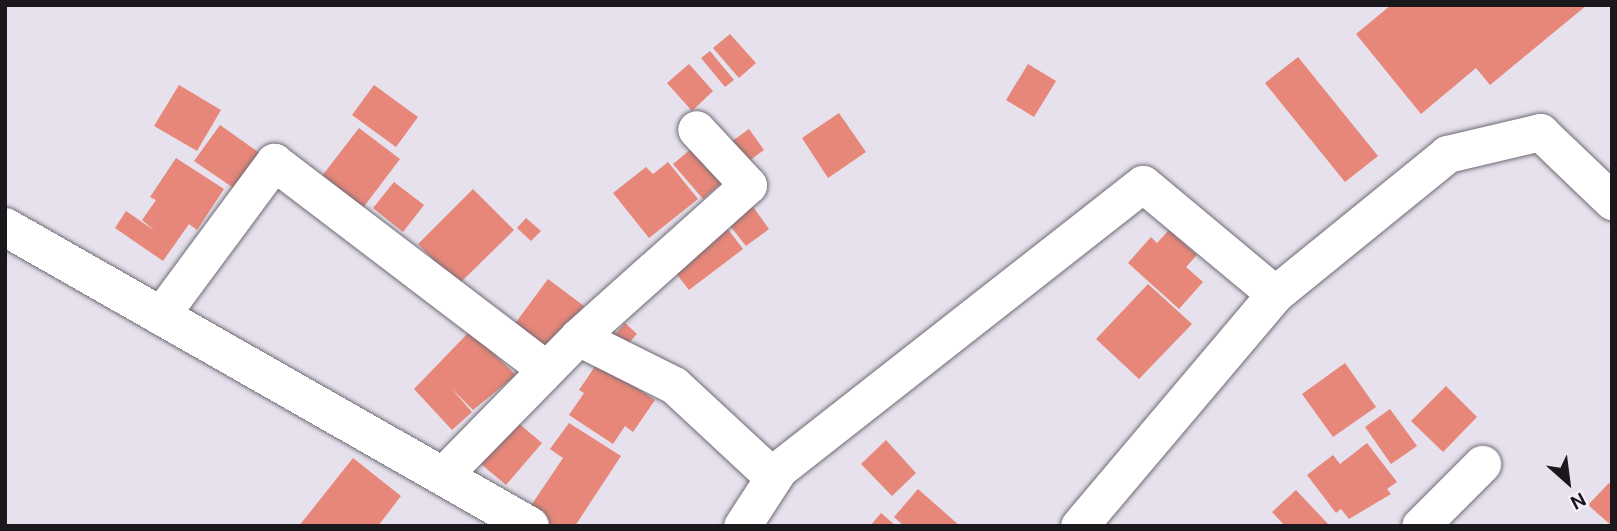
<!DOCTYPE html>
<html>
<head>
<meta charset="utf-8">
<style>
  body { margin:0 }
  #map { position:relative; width:1617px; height:531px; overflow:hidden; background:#e6e1ec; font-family:"DM Sans",sans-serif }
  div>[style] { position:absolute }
  .building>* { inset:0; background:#e6877a }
  .roads { filter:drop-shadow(0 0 2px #6f6b75) drop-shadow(0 0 2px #6f6b75) }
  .minor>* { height:37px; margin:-18.5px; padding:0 18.5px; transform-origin:18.5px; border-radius:18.5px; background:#fff }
  .tertiary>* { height:38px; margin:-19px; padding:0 19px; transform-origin:19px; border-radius:19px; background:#fff }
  span { translate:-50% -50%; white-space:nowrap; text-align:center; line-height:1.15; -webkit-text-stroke:5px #f3eefa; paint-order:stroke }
  .frame { position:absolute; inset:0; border:7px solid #1a181c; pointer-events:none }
  .north { position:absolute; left:1533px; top:447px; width:70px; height:70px; -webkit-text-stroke:5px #f3eefa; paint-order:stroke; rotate:152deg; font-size:19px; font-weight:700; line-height:28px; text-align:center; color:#1a181c }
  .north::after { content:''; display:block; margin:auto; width:24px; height:32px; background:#1a181c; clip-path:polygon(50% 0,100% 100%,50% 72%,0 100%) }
</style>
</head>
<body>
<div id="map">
  <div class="building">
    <i style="clip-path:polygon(1391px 5px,1587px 5px,1490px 85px,1476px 68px,1421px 114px,1356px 34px)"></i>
    <i style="clip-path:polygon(730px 34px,756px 63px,739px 78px,713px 48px)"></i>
    <i style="clip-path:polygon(710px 51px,734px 80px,725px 87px,701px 58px)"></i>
    <i style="clip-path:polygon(1298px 57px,1378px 156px,1345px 182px,1265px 83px)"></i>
    <i style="clip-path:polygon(689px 64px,713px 91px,692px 111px,667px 83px)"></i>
    <i style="clip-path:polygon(1028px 64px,1056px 81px,1034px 117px,1006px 100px)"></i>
    <i style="clip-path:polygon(179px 85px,221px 110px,197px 151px,154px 126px)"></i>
    <i style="clip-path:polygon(374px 85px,418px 117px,396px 147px,352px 115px)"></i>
    <i style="clip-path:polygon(839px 113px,866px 152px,828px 178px,802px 138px)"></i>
    <i style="clip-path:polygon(220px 125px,261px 154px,235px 189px,194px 161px)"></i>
    <i style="clip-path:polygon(359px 128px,400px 159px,356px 217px,315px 185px)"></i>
    <i style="clip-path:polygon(749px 129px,764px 150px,743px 165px,728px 144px)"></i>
    <i style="clip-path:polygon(697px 144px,726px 179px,703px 199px,673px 164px)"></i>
    <i style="clip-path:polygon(176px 158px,224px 189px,197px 230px,189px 224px,163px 261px,115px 228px,126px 211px,155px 231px,142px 220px,156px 200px,150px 197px)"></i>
    <i style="clip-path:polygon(668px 162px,698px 199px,649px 238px,613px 193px,646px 167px,653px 174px)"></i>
    <i style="clip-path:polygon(394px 182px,424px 205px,403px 232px,373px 208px)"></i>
    <i style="clip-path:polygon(473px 189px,514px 230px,458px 285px,418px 244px)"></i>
    <i style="clip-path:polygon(751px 204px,769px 229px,746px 246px,727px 222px)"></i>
    <i style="clip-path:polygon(526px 218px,541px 231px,531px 241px,517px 228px)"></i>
    <i style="clip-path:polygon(727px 228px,743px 249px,689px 290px,668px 263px)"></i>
    <i style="clip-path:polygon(1169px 230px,1197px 255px,1186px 267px,1203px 282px,1179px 309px,1128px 263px,1151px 237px,1157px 243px)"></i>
    <i style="clip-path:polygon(548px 279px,584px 306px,550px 352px,514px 325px)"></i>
    <i style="clip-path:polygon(1148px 284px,1192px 324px,1139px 379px,1096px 339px)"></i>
    <i style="clip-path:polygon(625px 323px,637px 334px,624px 348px,612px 338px)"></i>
    <i style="clip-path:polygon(470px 331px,516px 375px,473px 410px,451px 388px,472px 412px,452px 430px,414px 389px)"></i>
    <i style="clip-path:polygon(598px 362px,655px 400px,633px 432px,625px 426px,613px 444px,569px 415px,584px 393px,579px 390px)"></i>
    <i style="clip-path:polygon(1345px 363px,1376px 407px,1333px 437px,1302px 394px)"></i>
    <i style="clip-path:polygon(1446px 386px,1477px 417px,1443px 452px,1411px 421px)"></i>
    <i style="clip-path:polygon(1390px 409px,1417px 446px,1391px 464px,1365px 427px)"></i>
    <i style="clip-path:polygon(517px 422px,542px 443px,506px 485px,481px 464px)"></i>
    <i style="clip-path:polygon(569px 423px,621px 456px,575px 526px,553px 526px,528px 510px,563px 458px,550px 449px)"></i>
    <i style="clip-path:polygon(886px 440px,916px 473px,892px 496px,861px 464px)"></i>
    <i style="clip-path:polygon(1367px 443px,1397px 482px,1387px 489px,1391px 494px,1349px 519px,1341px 509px,1336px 513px,1307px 475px,1333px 455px,1340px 464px)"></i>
    <i style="clip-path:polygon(353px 458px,401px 496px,378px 526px,299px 526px)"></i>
    <i style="clip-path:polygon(1609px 483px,1612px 486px,1612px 526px,1588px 505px)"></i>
    <i style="clip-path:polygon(918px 489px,960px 526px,904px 526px,894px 517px)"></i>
    <i style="clip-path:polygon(1296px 490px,1330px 526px,1285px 526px,1272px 512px)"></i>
    <i style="clip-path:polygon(881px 513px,896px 526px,870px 526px)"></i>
  </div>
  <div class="roads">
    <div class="minor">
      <i style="left:160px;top:316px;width:192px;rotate:-53.5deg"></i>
      <i style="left:274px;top:162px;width:342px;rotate:37.3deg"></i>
      <i style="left:578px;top:337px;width:228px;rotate:-41.8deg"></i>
      <i style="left:748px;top:185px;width:76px;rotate:-132.9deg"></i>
      <i style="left:443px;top:475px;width:193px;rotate:-45.6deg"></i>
      <i style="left:578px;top:337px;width:107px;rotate:26.6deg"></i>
      <i style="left:674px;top:385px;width:135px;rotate:42.9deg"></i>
      <i style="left:742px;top:526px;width:68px;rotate:-57deg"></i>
      <i style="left:779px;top:469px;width:462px;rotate:-38.1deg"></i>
      <i style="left:1143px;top:184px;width:172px;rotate:39.8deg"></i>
      <i style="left:1079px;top:526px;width:304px;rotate:-49.8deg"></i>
      <i style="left:1275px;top:294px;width:222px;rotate:-39.1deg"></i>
      <i style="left:1447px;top:154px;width:96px;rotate:-13.3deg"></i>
      <i style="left:1540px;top:132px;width:100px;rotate:43.8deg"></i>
      <i style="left:1420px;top:526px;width:88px;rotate:-45deg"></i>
    </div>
    <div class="tertiary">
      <i style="left:5px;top:227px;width:604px;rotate:29.66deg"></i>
    </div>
  </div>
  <div class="frame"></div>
  <div class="north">N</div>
</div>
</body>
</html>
